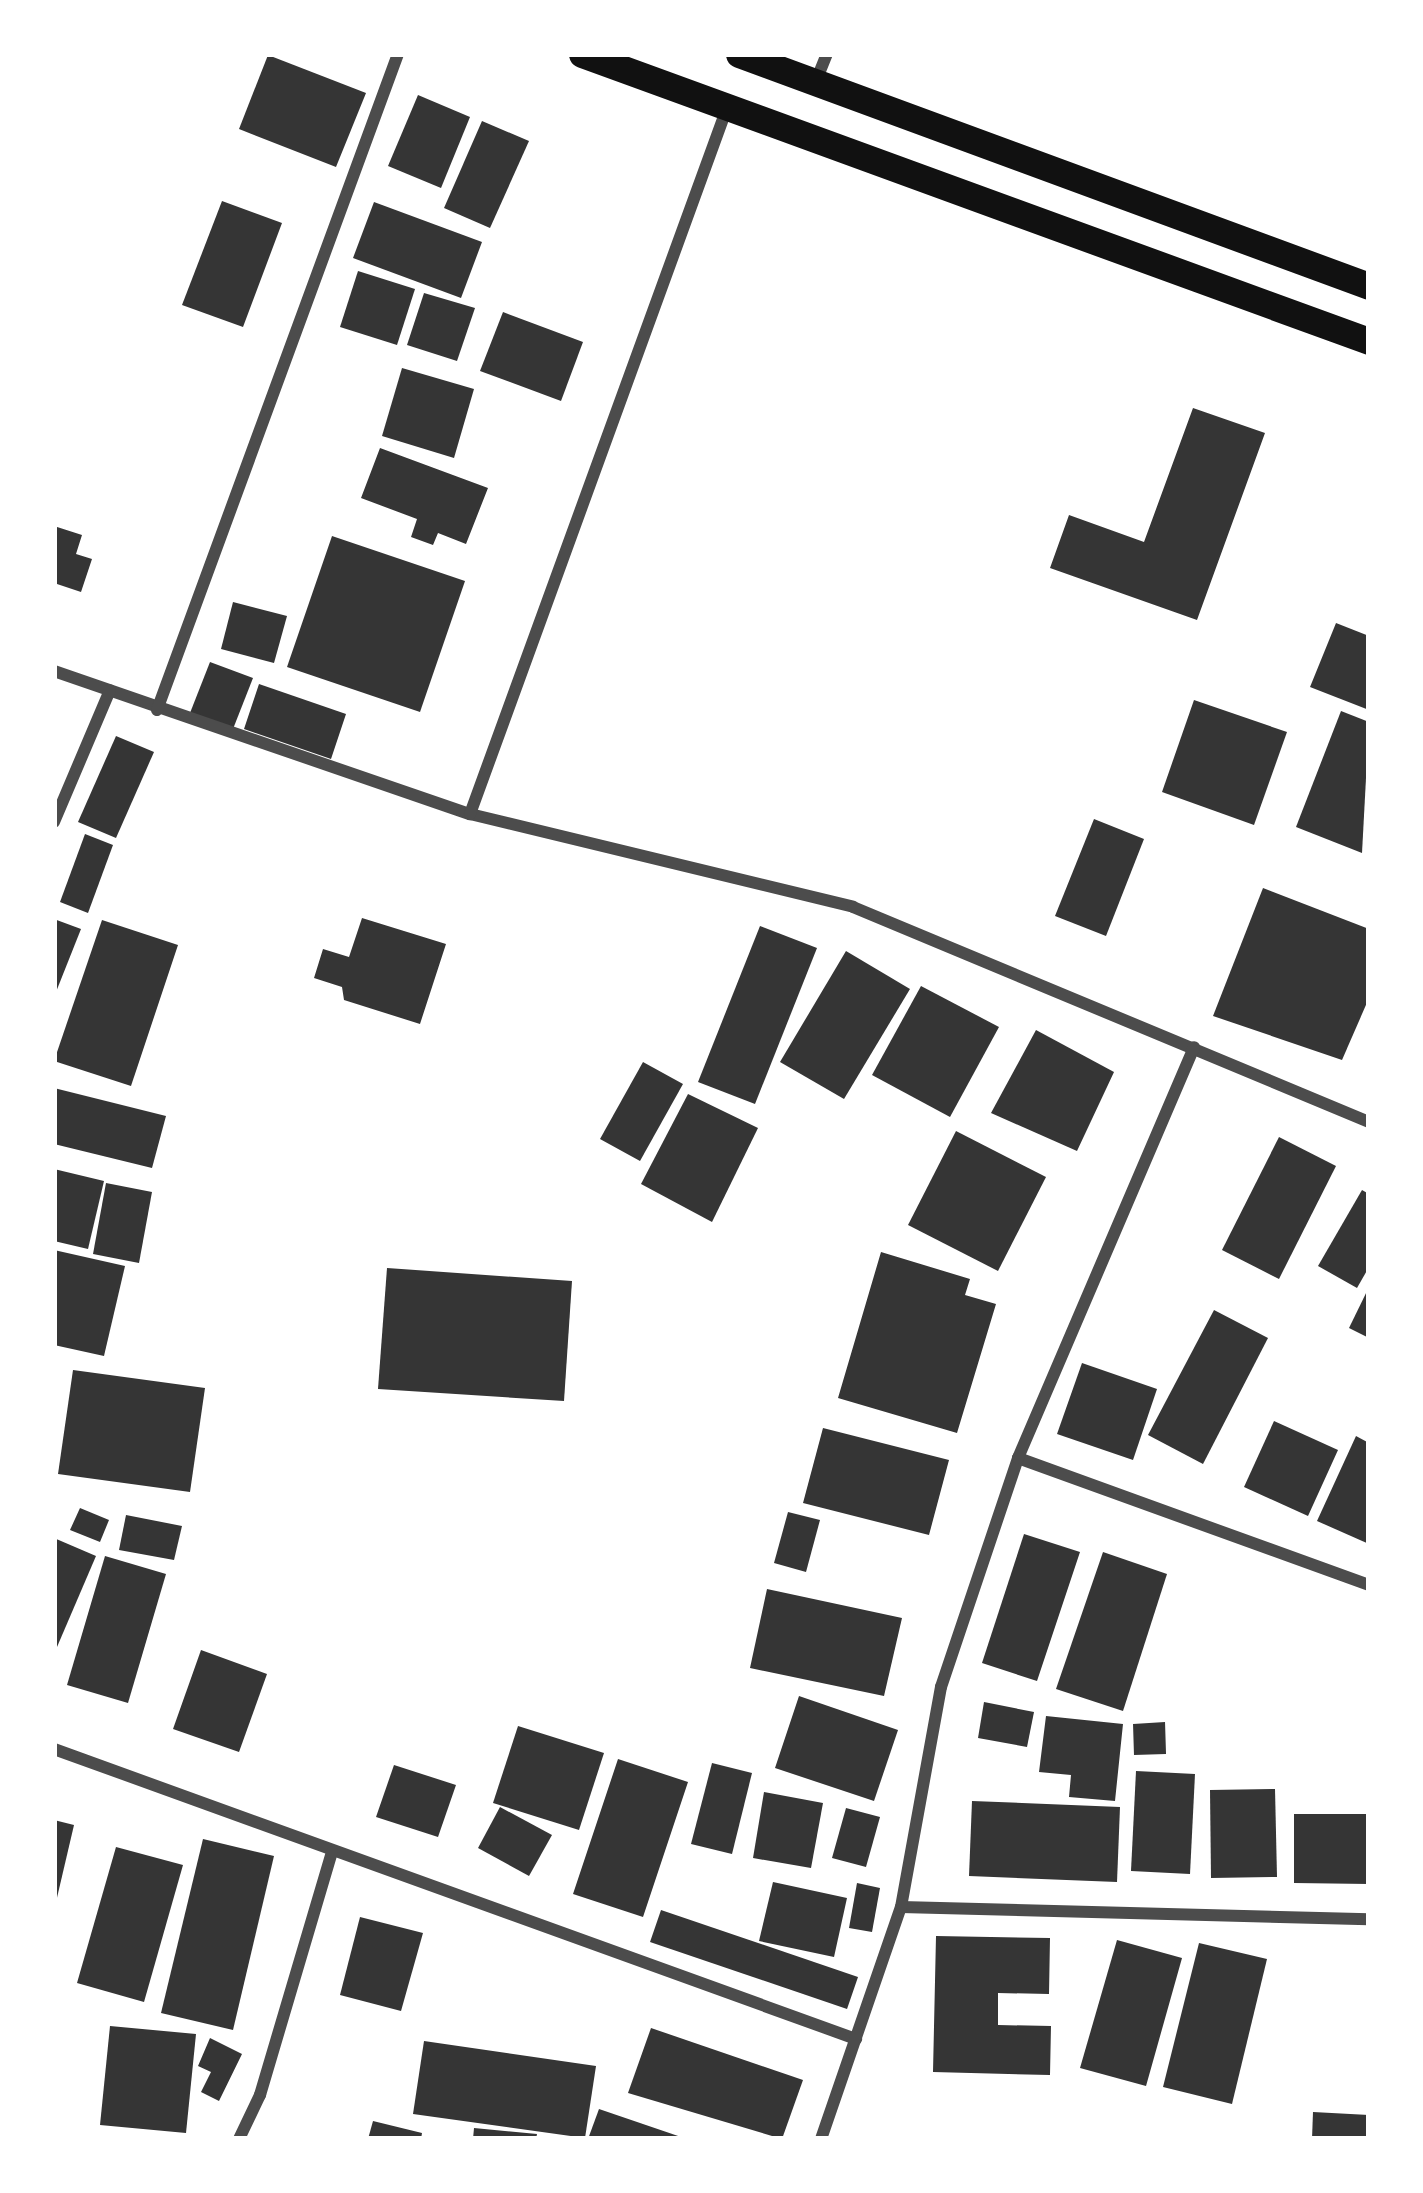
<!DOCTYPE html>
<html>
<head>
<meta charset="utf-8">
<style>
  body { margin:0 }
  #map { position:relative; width:1423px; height:2193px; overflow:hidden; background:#fff; font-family:Manrope,sans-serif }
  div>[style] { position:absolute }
  .building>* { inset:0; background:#353535 }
  .minor>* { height:12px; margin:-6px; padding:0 6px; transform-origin:6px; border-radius:6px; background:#4c4c4c }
  .primary>* { height:27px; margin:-13.5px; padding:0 13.5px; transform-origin:13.5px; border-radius:13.5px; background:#111 }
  span { translate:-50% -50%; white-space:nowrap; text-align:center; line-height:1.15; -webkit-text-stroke:12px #fff; paint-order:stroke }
  .frame { position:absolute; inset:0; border:57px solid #fff; pointer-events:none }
</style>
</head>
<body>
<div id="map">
  <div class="building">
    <i style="clip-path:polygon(268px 55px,366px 93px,336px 167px,239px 129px)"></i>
    <i style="clip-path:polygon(418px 95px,470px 117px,441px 188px,388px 166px)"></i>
    <i style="clip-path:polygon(482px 121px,529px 141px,490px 228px,444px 208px)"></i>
    <i style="clip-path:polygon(222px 201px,282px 223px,243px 327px,182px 305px)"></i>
    <i style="clip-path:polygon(374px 202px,482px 242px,461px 298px,353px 258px)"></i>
    <i style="clip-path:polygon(358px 271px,415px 289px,397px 345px,340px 327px)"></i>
    <i style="clip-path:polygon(424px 293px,475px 308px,457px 361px,407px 345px)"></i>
    <i style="clip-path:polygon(503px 312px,583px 342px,561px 401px,480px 371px)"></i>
    <i style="clip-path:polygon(402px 368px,474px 389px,454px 458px,382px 436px)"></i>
    <i style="clip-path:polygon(1193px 408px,1265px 433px,1197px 620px,1050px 568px,1069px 515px,1144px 542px)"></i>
    <i style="clip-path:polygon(380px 448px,488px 488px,466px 544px,438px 533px,433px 545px,411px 537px,417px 519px,361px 498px)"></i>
    <i style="clip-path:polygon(54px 526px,82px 535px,76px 554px,92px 559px,81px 592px,54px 583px)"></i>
    <i style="clip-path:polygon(332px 536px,465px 581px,420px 712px,287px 667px)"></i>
    <i style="clip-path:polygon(233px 602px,287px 616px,274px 663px,221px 649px)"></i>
    <i style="clip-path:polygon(1336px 623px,1369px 636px,1369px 710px,1310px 687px)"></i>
    <i style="clip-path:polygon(210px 662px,253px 678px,233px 729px,190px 713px)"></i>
    <i style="clip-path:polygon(259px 684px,346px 714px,331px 759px,244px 729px)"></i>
    <i style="clip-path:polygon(1194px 700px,1287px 732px,1254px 825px,1162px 792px)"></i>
    <i style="clip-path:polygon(1341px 711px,1369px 722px,1362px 853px,1296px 827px)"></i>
    <i style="clip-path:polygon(116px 736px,154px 752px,116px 838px,78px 822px)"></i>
    <i style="clip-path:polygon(1094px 819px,1144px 839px,1106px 936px,1055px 916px)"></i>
    <i style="clip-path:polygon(85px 834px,113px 845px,88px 913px,60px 902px)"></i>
    <i style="clip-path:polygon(1263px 888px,1369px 929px,1369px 998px,1342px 1060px,1213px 1016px)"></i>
    <i style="clip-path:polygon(362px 918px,446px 944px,420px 1024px,344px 1000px,342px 987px,314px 978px,323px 949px,349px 957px)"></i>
    <i style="clip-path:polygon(54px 919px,81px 929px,54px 997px)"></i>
    <i style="clip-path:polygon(102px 920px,178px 945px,131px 1086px,54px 1061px)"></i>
    <i style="clip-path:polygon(760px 926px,817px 948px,755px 1104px,698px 1082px)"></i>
    <i style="clip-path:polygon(846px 951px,910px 989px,844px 1099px,780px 1062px)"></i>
    <i style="clip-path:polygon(921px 986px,999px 1027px,950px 1117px,872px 1075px)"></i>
    <i style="clip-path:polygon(1036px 1030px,1114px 1072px,1077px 1151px,991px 1113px)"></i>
    <i style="clip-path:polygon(643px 1062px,683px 1084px,640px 1161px,600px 1139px)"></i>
    <i style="clip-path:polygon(54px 1088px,166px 1116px,152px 1168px,54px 1144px)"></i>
    <i style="clip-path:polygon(688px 1094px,758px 1128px,712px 1222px,641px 1184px)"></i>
    <i style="clip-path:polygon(956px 1131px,1046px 1177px,998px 1271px,908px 1225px)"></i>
    <i style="clip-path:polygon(1279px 1137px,1336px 1166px,1279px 1279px,1222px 1250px)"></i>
    <i style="clip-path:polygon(54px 1169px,104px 1181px,88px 1249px,54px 1241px)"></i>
    <i style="clip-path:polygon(106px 1183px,152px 1192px,139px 1263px,93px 1254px)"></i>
    <i style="clip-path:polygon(1362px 1190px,1369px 1194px,1369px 1267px,1357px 1288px,1318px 1266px)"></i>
    <i style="clip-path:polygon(54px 1250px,125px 1266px,104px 1356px,54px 1345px)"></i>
    <i style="clip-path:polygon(881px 1252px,970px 1279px,965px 1295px,996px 1304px,957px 1433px,838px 1398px)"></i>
    <i style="clip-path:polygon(387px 1268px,572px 1281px,564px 1401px,378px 1389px)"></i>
    <i style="clip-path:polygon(1369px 1287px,1369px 1338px,1349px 1328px)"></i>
    <i style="clip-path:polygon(1214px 1310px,1268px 1338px,1203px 1464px,1148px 1435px)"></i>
    <i style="clip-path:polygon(1082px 1363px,1157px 1389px,1133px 1460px,1057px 1434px)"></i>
    <i style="clip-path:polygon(73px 1370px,205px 1388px,190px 1492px,58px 1474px)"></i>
    <i style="clip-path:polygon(1274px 1421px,1338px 1450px,1308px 1516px,1244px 1487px)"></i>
    <i style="clip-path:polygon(823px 1428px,949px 1460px,929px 1535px,803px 1503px)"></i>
    <i style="clip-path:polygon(1356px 1436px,1369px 1443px,1369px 1544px,1317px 1521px)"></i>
    <i style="clip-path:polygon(80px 1508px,109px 1520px,100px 1542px,70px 1530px)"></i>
    <i style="clip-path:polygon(788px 1512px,820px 1520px,806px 1572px,774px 1563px)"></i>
    <i style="clip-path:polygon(126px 1515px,182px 1526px,174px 1560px,119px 1550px)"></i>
    <i style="clip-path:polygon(1024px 1534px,1080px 1552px,1037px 1681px,982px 1663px)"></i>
    <i style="clip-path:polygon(54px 1538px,96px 1556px,54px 1654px)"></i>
    <i style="clip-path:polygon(1103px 1552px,1167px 1574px,1123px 1711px,1056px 1689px)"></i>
    <i style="clip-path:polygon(105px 1556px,166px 1574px,128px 1703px,67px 1685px)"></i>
    <i style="clip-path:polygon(767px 1589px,902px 1618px,884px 1696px,750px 1668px)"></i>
    <i style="clip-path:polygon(201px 1650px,267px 1674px,239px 1752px,173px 1729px)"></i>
    <i style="clip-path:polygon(799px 1696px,898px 1730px,874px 1801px,775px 1768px)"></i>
    <i style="clip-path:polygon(984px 1702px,1034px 1712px,1027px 1747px,978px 1738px)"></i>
    <i style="clip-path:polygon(1046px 1716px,1123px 1724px,1115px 1801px,1069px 1797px,1071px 1775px,1039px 1772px)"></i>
    <i style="clip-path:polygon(1165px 1722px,1166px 1754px,1134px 1755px,1133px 1724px)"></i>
    <i style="clip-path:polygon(518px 1726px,604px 1753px,579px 1830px,493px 1803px)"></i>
    <i style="clip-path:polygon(618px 1759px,688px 1782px,643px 1917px,573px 1894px)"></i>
    <i style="clip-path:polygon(712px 1763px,752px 1773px,732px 1854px,691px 1844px)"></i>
    <i style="clip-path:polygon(394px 1765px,456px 1785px,438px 1837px,376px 1817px)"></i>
    <i style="clip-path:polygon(1136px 1771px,1195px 1774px,1190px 1874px,1131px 1871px)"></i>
    <i style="clip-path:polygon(1275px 1789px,1277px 1877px,1211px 1878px,1210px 1790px)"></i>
    <i style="clip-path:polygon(764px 1792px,823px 1803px,811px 1868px,753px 1858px)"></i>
    <i style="clip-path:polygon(972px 1801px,1120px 1807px,1117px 1882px,969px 1876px)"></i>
    <i style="clip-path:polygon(500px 1807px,552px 1835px,529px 1876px,478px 1848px)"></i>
    <i style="clip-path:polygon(846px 1808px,880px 1817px,866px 1867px,832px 1858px)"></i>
    <i style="clip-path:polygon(1294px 1814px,1369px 1814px,1369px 1884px,1294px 1883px)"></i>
    <i style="clip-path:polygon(54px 1820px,74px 1825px,56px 1902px,54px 1902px)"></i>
    <i style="clip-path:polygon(203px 1839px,274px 1856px,233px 2030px,161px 2013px)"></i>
    <i style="clip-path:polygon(116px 1847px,183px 1865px,144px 2002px,77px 1983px)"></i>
    <i style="clip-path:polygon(773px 1882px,847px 1898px,834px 1957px,759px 1941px)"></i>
    <i style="clip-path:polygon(857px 1883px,880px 1888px,872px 1932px,849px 1928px)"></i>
    <i style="clip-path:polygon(661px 1910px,858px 1977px,847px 2009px,650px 1942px)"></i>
    <i style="clip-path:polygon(360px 1917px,423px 1933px,401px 2011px,340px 1995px)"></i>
    <i style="clip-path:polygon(936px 1936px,1050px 1938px,1049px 1994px,998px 1993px,998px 2025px,1051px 2026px,1050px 2075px,933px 2072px)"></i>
    <i style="clip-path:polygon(1117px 1940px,1182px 1958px,1146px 2086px,1080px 2068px)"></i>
    <i style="clip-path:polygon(1199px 1943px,1267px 1959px,1232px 2104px,1163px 2087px)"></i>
    <i style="clip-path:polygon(110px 2026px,196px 2034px,186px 2133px,100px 2125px)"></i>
    <i style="clip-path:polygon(651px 2028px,803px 2080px,782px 2139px,628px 2093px)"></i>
    <i style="clip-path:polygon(210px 2038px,242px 2054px,219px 2101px,201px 2092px,211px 2072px,198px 2066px)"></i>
    <i style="clip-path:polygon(424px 2041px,596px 2066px,585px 2138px,413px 2114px)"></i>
    <i style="clip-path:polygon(599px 2109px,684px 2138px,684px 2139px,588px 2139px)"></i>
    <i style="clip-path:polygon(1313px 2112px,1369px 2115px,1369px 2139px,1312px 2139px)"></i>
    <i style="clip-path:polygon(373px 2121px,422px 2133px,421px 2139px,368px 2139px)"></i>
    <i style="clip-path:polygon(474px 2128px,537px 2134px,536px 2139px,473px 2139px)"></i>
  </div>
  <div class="minor">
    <i style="left:816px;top:81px;width:29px;rotate:-68deg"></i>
    <i style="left:54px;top:671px;width:440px;rotate:19deg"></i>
    <i style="left:470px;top:814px;width:394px;rotate:13.6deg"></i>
    <i style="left:853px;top:907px;width:559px;rotate:22.62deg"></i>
    <i style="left:157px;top:710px;width:699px;rotate:-69.83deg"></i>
    <i style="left:470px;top:814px;width:751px;rotate:-70deg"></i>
    <i style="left:54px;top:822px;width:143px;rotate:-67deg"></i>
    <i style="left:1018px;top:1458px;width:373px;rotate:19.9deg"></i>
    <i style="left:54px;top:1749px;width:853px;rotate:19.88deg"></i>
    <i style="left:901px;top:1907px;width:468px;rotate:1.5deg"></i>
    <i style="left:239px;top:2139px;width:49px;rotate:-64.5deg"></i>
    <i style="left:260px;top:2095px;width:253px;rotate:-73.5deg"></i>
    <i style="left:821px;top:2139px;width:245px;rotate:-71deg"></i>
    <i style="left:901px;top:1907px;width:224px;rotate:-79.7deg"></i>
    <i style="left:941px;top:1687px;width:242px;rotate:-71.4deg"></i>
    <i style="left:1018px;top:1458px;width:447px;rotate:-66.8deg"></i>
  </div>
  <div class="primary">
    <i style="left:582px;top:54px;width:838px;rotate:20.04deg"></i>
    <i style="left:739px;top:54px;width:671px;rotate:20.22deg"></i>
  </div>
  <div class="frame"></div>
</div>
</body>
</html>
